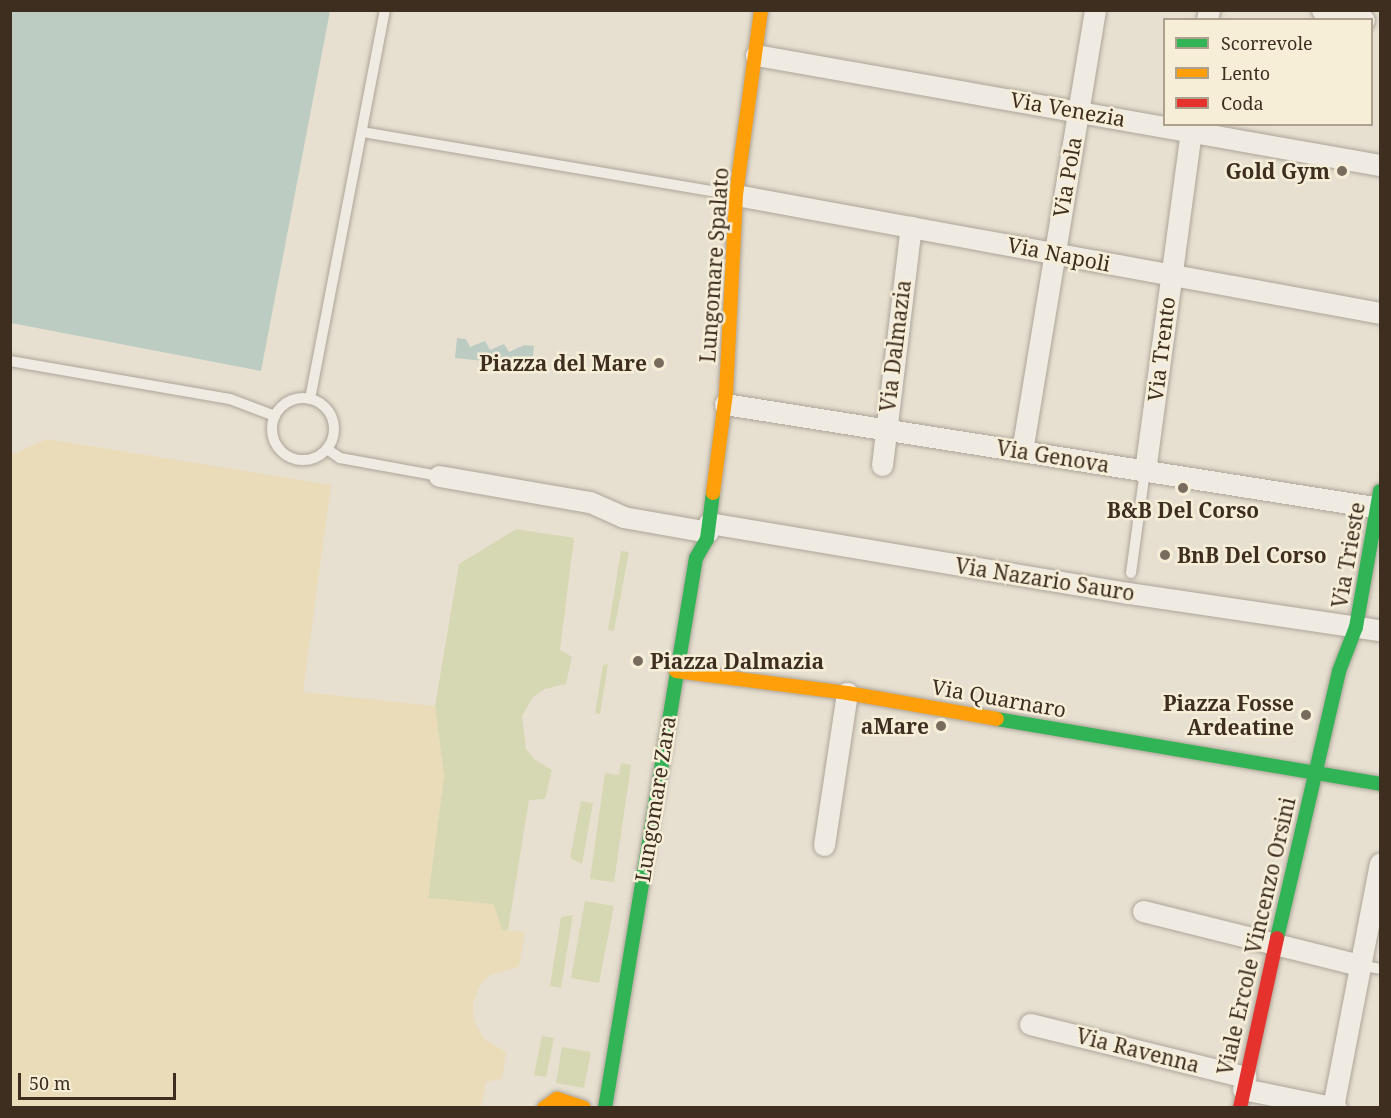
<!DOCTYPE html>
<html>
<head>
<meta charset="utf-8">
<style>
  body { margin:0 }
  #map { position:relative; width:1391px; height:1118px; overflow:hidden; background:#e7e0d1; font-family:"Noto Serif",serif }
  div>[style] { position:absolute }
  .green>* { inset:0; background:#d6d7b3 }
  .sand>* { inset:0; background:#eadcb9 }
  .water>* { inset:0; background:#bcccc2 }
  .roads { filter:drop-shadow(0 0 2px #ada599) drop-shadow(0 0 2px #ada599) }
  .lane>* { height:10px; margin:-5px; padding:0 5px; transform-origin:5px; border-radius:5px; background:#efebe3 }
  .lane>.ring { margin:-5px; padding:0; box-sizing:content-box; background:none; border:10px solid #efebe3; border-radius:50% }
  .street>* { height:21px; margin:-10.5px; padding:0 10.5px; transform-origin:10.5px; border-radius:10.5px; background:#efebe3 }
  .fast>* { height:14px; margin:-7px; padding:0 7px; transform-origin:7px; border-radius:7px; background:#30b455 }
  .slow>* { height:14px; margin:-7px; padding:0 7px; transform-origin:7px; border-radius:7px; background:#ff9f0a }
  .jam>* { height:14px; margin:-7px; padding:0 7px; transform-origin:7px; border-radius:7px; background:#e5322d }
  .dots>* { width:16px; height:16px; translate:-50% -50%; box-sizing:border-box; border:3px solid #f7eed8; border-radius:50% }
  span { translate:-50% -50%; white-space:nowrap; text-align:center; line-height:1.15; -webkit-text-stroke:5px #f7eed8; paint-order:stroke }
  .street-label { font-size:21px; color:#3d2e20 }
  .poi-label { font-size:21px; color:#3d2e20; font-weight:700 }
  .right { translate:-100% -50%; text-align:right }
  .left { translate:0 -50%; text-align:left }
  .frame { position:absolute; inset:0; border:12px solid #3d2e20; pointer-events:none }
  .legend { position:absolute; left:1163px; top:18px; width:210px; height:108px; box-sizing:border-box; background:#f7eed8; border:2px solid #ada18e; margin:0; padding:8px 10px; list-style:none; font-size:18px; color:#3d2e20 }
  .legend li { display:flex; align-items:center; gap:12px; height:30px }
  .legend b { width:30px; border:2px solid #ada18e }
  .scale { position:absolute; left:18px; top:1073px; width:158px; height:27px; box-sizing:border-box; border:3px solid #3d2e20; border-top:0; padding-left:8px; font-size:18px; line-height:21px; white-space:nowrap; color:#3d2e20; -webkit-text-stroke:4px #f7eed8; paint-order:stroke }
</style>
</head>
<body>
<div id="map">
  <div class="green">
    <i style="clip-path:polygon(516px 529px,574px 538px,560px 650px,572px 657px,566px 684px,545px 689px,533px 697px,522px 716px,526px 749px,534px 759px,552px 770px,545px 799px,529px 800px,508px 930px,502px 930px,428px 898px,444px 776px,435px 706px,459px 564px)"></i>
    <i style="clip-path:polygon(621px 551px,629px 552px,614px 631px,608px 630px)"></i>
    <i style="clip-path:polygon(608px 664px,600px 714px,595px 713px,603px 665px)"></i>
    <i style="clip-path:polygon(621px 763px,631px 765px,614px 882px,590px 879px,605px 773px,619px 775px)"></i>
    <i style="clip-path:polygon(581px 801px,593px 803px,582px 864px,570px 858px)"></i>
    <i style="clip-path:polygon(585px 901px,614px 906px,599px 983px,571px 978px)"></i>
    <i style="clip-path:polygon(573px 915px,561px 988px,550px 986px,561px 917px)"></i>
    <i style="clip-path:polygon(542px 1036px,554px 1038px,546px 1077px,534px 1075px)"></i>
    <i style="clip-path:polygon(562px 1047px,591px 1052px,584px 1088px,556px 1083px)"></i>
  </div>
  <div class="sand">
    <i style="clip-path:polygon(47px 439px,331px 485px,303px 692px,435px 706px,444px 776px,428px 898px,494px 904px,502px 930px,525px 932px,519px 967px,490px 975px,480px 985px,473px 1003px,474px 1021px,485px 1040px,506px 1052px,502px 1079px,486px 1082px,481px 1107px,11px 1107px,11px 455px)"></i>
  </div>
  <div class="water">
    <i style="clip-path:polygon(10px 11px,330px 11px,261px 371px,11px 323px)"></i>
    <i style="clip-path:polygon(457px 338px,466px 339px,470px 347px,485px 341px,490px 350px,504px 344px,509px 352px,524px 345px,534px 346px,532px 366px,455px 358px)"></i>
  </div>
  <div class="roads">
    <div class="lane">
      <i style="left:362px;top:132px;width:376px;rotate:9.6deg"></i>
      <i style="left:10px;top:361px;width:223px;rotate:9.8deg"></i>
      <i style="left:230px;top:399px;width:48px;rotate:20.7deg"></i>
      <i class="ring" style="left:272px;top:398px;width:52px;height:52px"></i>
      <i style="left:310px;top:399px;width:396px;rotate:-79.1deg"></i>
      <i style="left:327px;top:449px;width:16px;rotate:35deg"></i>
      <i style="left:340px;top:458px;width:101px;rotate:10.3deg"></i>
      <i style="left:1131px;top:573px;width:103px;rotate:-82.2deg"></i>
      <i style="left:1360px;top:965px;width:20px;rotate:11deg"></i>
    </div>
    <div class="street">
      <i style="left:1322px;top:10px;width:43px;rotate:13.4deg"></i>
      <i style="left:1207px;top:20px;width:10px;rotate:-79deg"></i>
      <i style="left:756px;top:55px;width:634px;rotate:10deg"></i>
      <i style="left:736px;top:195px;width:655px;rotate:10.38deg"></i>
      <i style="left:725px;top:404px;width:663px;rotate:9.02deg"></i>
      <i style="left:1022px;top:451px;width:447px;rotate:-80.6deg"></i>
      <i style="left:882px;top:465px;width:240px;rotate:-83.1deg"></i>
      <i style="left:1145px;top:471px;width:350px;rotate:-82.3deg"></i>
      <i style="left:439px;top:476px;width:153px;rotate:9.8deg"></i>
      <i style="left:590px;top:502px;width:36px;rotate:24deg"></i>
      <i style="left:623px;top:517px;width:86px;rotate:10deg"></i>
      <i style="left:709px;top:523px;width:425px;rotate:9.5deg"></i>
      <i style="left:1128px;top:593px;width:255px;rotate:8.4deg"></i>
      <i style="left:824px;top:845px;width:154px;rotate:-81.4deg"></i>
      <i style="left:1143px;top:911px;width:224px;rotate:14deg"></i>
      <i style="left:1030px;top:1024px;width:222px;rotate:13.8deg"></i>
      <i style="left:1243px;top:1089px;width:95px;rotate:11.5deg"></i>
      <i style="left:1333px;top:1107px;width:248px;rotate:-79.1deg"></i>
    </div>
    <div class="fast">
      <i style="left:997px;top:719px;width:388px;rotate:9.6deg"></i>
      <i style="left:1277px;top:938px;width:274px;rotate:-76.9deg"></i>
      <i style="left:1339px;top:671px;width:47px;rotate:-68.9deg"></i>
      <i style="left:1356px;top:627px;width:138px;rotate:-80deg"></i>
      <i style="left:605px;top:1108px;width:557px;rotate:-80.61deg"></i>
      <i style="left:696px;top:558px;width:22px;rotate:-60deg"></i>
      <i style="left:707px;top:539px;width:46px;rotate:-82.6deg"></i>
    </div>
    <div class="slow">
      <i style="left:713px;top:493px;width:101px;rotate:-82.6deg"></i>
      <i style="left:726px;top:393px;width:198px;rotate:-87.1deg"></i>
      <i style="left:736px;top:195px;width:187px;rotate:-82.3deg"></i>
      <i style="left:676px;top:671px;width:172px;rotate:7.3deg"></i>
      <i style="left:847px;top:693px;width:152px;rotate:9.8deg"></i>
      <i style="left:544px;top:1108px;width:16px;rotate:-35deg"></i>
      <i style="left:557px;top:1099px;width:28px;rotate:18deg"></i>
    </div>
    <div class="jam">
      <i style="left:1240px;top:1108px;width:174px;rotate:-77.7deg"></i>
    </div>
  </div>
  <div class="dots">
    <i style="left:1342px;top:171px;background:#786c5e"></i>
    <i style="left:659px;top:363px;background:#786c5e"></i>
    <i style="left:1183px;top:488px;background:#786c5e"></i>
    <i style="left:1165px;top:555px;background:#786c5e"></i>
    <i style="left:638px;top:661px;background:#786c5e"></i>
    <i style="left:1306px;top:715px;background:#786c5e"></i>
    <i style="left:941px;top:726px;background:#786c5e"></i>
  </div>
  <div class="street-label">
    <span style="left:1068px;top:109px;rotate:10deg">Via Venezia</span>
    <span style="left:1067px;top:177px;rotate:-80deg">Via Pola</span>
    <span style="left:1059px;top:254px;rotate:11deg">Via Napoli</span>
    <span style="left:714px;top:265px;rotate:-86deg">Lungomare Spalato</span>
    <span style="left:895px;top:346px;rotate:-83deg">Via Dalmazia</span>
    <span style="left:1161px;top:349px;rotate:-83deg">Via Trento</span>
    <span style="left:1053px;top:456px;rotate:9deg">Via Genova</span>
    <span style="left:1348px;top:555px;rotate:-80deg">Via Trieste</span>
    <span style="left:1045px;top:579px;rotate:9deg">Via Nazario Sauro</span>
    <span style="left:999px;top:698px;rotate:10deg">Via Quarnaro</span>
    <span style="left:655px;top:799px;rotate:-81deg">Lungomare Zara</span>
    <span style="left:1256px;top:936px;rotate:-77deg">Viale Ercole Vincenzo Orsini</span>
    <span style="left:1138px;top:1050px;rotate:14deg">Via Ravenna</span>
  </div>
  <div class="poi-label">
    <span class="right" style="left:1330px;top:171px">Gold Gym</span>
    <span class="right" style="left:647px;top:363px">Piazza del Mare</span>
    <span style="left:1183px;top:510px">B&amp;B Del Corso</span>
    <span class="left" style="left:1177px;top:555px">BnB Del Corso</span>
    <span class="left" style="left:650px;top:661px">Piazza Dalmazia</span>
    <span class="right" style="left:1294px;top:715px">Piazza Fosse<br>Ardeatine</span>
    <span class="right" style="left:929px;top:726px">aMare</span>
  </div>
  <div class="frame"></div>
  <ul class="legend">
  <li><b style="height:8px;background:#30b455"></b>Scorrevole</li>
  <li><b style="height:8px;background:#ff9f0a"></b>Lento</li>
  <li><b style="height:8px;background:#e5322d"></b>Coda</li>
  </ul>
  <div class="scale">50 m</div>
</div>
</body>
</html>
